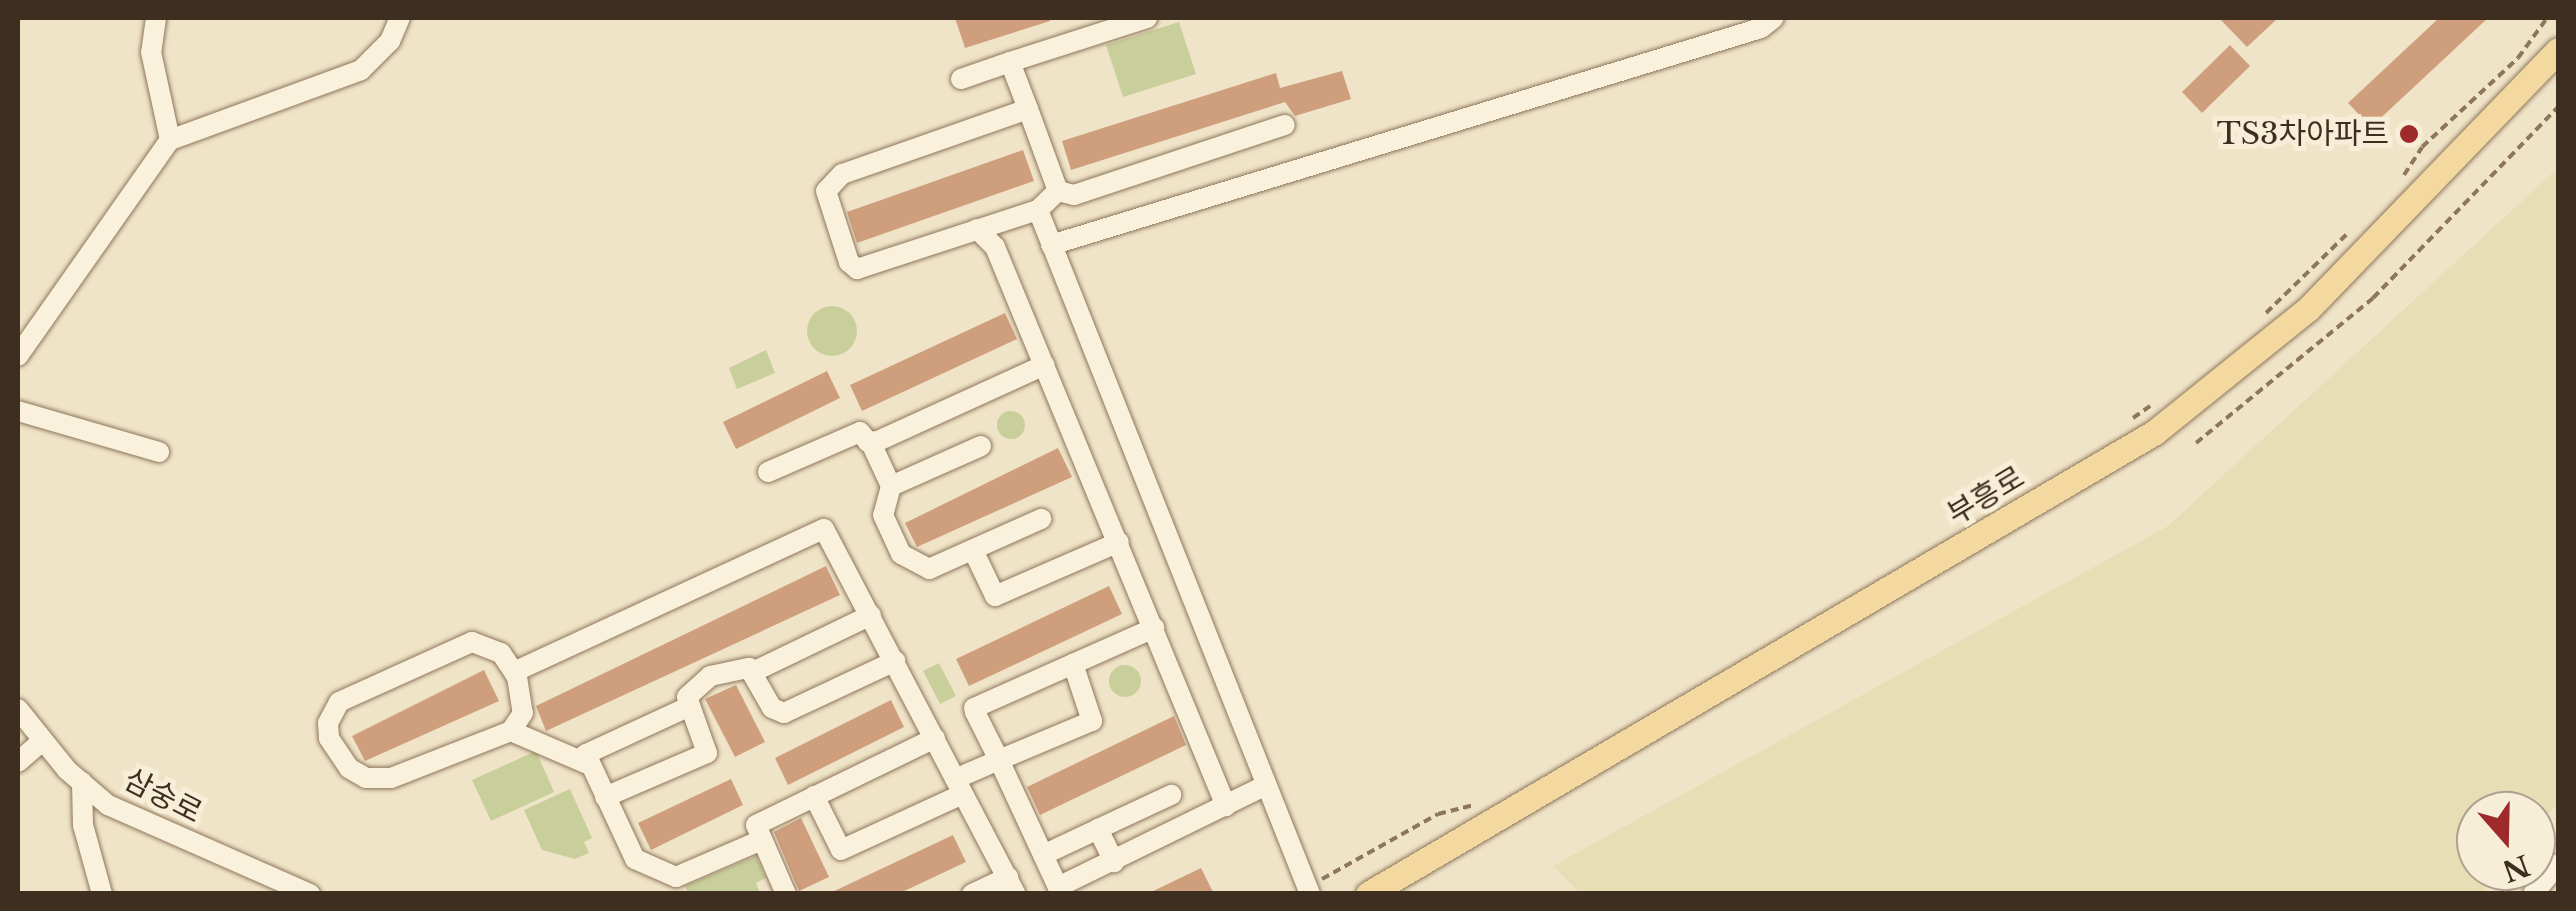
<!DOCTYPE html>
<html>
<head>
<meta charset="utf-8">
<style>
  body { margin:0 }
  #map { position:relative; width:2576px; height:911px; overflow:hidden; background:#f0e4c8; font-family:"Libre Baskerville","Noto Sans KR",serif }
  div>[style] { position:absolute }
  .farmland>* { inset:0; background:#e6deb5 }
  .green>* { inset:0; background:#c9cf9b }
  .round { border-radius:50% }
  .building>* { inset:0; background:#cf9f7d }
  .path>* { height:4px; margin-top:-2px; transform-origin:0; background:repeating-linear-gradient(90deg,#8d765c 0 8px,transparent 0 13px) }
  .roads { filter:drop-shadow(0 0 2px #8d765c) drop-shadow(0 0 2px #8d765c) }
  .minor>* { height:20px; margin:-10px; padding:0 10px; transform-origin:10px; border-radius:10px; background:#faf1dc }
  .major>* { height:25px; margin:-12.5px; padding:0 12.5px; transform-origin:12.5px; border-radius:12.5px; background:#f3d9a0 }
  .dots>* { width:28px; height:28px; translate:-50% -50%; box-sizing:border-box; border:5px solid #f7eed8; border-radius:50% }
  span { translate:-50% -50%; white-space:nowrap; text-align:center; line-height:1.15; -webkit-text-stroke:10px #f7eed8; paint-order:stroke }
  .poi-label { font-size:30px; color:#3d2e20 }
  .right { translate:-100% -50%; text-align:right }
  .street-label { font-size:30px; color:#3d2e20 }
  .frame { position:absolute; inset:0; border:20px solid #3d2e20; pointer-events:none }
  .north { position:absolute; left:2456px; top:791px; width:100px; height:100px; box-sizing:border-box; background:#f7eed8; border:2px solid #ada18e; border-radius:50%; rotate:160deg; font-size:28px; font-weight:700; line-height:40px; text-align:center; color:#3d2e20 }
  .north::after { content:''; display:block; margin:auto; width:35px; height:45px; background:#9e2a2b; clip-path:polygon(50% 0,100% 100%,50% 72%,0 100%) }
</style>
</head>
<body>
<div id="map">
  <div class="farmland">
    <i style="clip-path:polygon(2558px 168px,2558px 803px,2536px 829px,2536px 811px,2476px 811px,2476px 871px,2500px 871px,2481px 893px,1581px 894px,1553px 866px,2168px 526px)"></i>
  </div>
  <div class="green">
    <i style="clip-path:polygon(1179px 22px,1196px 74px,1123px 97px,1106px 45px)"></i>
    <i class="round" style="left:807px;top:306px;width:50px;height:50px"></i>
    <i style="clip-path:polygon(766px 350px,775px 373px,737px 389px,729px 368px)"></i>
    <i class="round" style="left:997px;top:411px;width:28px;height:28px"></i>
    <i style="clip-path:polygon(939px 663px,956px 696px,940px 704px,923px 671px)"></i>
    <i class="round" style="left:1109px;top:665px;width:32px;height:32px"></i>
    <i style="clip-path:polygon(536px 751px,554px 792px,491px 821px,472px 780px)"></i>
    <i style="clip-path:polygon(570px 789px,592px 838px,584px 842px,589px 853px,575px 859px,542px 850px,524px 810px)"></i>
    <i style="clip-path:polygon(756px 856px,766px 878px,756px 883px,760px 893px,688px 893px,685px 886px)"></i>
  </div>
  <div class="building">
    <i style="clip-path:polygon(955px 18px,1050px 18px,1050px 21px,965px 48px)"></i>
    <i style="clip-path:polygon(2219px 18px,2278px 18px,2247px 47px)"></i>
    <i style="clip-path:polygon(2439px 18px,2488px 18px,2371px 127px,2348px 103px)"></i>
    <i style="clip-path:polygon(2230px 45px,2250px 66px,2202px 113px,2182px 92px)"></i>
    <i style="clip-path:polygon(1342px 71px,1351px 99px,1295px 116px,1285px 102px,1071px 170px,1062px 141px,1276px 73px,1280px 88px)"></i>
    <i style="clip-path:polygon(1023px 150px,1034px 181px,857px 243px,847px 212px)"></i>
    <i style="clip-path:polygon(1005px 313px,1017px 339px,862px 411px,850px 385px)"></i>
    <i style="clip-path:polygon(827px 371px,840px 398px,736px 449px,723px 422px)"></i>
    <i style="clip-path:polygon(1058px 448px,1072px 477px,917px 547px,905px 523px)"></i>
    <i style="clip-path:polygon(826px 566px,840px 595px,546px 731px,536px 706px)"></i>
    <i style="clip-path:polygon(1109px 586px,1122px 614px,969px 686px,956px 659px)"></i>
    <i style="clip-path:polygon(484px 670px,499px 701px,365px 761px,352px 736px)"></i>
    <i style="clip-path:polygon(736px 685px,765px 742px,735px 757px,705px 699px)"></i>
    <i style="clip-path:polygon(891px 700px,904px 727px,788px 785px,775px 758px)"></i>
    <i style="clip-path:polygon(1174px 716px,1186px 745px,1040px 815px,1027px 787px)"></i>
    <i style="clip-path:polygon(731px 779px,743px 805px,651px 850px,638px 823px)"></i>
    <i style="clip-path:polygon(801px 818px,829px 877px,799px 891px,774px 832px)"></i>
    <i style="clip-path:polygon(953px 835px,966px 862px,898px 894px,828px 894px)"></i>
    <i style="clip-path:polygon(1201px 868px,1214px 894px,1147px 894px)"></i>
  </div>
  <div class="path">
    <i style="left:2404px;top:175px;width:33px;rotate:-57deg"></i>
    <i style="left:2422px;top:147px;width:131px;rotate:-42.8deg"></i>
    <i style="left:2518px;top:58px;width:49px;rotate:-54.1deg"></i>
    <i style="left:2266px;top:313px;width:116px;rotate:-44.3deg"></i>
    <i style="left:2133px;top:418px;width:21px;rotate:-35deg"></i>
    <i style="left:2196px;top:443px;width:229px;rotate:-39.3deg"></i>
    <i style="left:2373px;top:298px;width:266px;rotate:-45.9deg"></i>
    <i style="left:1322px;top:879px;width:133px;rotate:-29.3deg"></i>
    <i style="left:1438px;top:814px;width:37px;rotate:-14deg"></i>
  </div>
  <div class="roads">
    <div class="minor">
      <i style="left:156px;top:18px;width:34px;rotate:98deg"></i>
      <i style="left:151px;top:52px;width:90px;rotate:77.8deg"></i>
      <i style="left:1010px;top:62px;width:144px;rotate:-17.8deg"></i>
      <i style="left:961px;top:79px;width:52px;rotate:-19.1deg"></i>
      <i style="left:1010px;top:62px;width:50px;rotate:69deg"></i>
      <i style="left:1058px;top:191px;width:16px;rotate:14deg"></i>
      <i style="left:1074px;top:195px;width:222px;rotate:-18.4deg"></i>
      <i style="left:1038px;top:210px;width:28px;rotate:-44deg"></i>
      <i style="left:1058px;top:191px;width:87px;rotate:-110.1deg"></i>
      <i style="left:1028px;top:109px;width:197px;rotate:160.7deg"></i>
      <i style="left:842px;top:174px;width:23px;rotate:133deg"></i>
      <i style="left:826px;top:191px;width:75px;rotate:72.1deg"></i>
      <i style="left:849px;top:262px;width:11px;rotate:41deg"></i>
      <i style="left:857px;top:269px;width:190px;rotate:-18.1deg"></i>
      <i style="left:1038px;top:210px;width:736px;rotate:68.31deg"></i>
      <i style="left:977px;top:229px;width:25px;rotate:45deg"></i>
      <i style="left:995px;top:247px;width:605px;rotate:67.55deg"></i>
      <i style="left:1051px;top:245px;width:742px;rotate:-16.99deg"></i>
      <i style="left:1761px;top:28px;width:16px;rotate:-38deg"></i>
      <i style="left:18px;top:356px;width:264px;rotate:-54.9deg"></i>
      <i style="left:170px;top:140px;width:203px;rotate:-20.1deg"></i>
      <i style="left:361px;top:70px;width:41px;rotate:-45deg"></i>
      <i style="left:390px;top:41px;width:25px;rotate:-67deg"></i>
      <i style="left:18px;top:411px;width:147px;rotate:16.2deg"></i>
      <i style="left:871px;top:443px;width:47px;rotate:65.1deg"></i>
      <i style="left:981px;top:446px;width:98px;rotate:156deg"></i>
      <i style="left:891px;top:486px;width:30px;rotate:105deg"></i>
      <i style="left:883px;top:515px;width:43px;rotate:65.2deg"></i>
      <i style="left:901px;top:554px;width:32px;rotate:28deg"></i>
      <i style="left:929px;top:569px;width:123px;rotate:-24.1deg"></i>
      <i style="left:768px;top:472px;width:100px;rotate:-23.5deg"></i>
      <i style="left:860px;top:432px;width:13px;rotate:51deg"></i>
      <i style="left:868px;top:442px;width:10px;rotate:-6deg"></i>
      <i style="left:878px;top:441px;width:183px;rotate:-24.5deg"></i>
      <i style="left:973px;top:550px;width:51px;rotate:64.4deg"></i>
      <i style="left:995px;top:596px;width:135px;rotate:-23.5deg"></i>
      <i style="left:472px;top:642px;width:31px;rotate:21deg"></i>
      <i style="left:501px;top:653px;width:29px;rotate:56deg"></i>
      <i style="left:517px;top:677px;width:36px;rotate:81deg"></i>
      <i style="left:523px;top:713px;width:22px;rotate:124deg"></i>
      <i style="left:511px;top:731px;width:129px;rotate:158.6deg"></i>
      <i style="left:391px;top:778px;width:25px;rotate:180deg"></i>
      <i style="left:366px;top:778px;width:20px;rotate:-150deg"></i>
      <i style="left:349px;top:768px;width:36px;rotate:-124deg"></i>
      <i style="left:329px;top:738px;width:15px;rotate:-94deg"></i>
      <i style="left:328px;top:723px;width:24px;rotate:-62deg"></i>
      <i style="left:339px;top:702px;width:146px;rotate:-24.3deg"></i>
      <i style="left:1073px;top:664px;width:89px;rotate:-24deg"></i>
      <i style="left:514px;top:672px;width:341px;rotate:-24.8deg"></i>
      <i style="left:824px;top:529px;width:412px;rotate:62.3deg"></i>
      <i style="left:753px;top:672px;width:131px;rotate:-25.8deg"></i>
      <i style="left:690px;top:706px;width:115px;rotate:155.2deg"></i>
      <i style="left:586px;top:754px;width:116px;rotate:65deg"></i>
      <i style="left:635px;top:859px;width:45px;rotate:23.7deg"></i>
      <i style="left:676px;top:877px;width:90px;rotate:-23.4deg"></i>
      <i style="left:18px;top:709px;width:78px;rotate:51.2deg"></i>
      <i style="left:67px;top:770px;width:54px;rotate:40.5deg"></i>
      <i style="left:108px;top:805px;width:221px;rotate:23.8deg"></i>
      <i style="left:511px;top:731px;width:86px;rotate:23.3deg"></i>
      <i style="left:18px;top:762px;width:33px;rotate:-41deg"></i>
      <i style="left:955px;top:779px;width:48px;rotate:-23.4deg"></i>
      <i style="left:999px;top:760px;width:101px;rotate:-22.8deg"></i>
      <i style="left:1092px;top:721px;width:60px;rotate:-108.4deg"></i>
      <i style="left:1073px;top:664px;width:108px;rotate:156deg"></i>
      <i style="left:974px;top:708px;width:4px;rotate:76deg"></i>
      <i style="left:975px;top:712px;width:54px;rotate:63.4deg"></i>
      <i style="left:999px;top:760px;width:138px;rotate:65.1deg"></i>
      <i style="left:1057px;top:885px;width:2px;rotate:63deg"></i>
      <i style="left:1058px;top:887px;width:232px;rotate:-26.1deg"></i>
      <i style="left:82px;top:782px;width:43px;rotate:88.7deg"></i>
      <i style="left:83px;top:825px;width:72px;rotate:74.6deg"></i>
      <i style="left:814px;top:796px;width:60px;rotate:63.4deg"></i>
      <i style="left:841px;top:850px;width:134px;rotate:-24.7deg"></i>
      <i style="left:605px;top:797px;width:111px;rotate:-23.3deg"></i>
      <i style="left:707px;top:753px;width:59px;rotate:-109.7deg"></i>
      <i style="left:687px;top:697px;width:31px;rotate:-42deg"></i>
      <i style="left:710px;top:676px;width:40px;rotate:-12deg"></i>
      <i style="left:749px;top:668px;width:46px;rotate:60.1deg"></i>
      <i style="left:772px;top:708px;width:13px;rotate:23deg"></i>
      <i style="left:784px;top:713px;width:123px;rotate:-25.1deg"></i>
      <i style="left:1098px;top:829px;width:81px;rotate:-25deg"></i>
      <i style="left:1043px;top:855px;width:61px;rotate:-25.3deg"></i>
      <i style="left:1098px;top:829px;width:37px;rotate:64deg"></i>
      <i style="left:786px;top:894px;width:75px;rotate:-113.5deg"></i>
      <i style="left:756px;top:825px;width:199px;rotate:-25.9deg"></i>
      <i style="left:972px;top:894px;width:40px;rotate:-25deg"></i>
      <i style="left:2533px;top:894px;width:39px;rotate:-50deg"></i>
    </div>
    <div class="major">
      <i style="left:1368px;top:894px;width:913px;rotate:-30.41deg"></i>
      <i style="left:2155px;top:432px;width:196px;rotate:-38.8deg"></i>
      <i style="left:2308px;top:309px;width:360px;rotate:-46deg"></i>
    </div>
  </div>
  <div class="dots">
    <i style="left:2409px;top:134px;background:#9e2a2b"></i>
  </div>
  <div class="poi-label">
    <span class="right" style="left:2389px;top:134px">TS3차아파트</span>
  </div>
  <div class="street-label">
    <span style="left:1986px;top:496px;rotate:-31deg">부흥로</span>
    <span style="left:163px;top:796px;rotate:27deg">삼숭로</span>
  </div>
  <div class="frame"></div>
  <div class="north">N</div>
</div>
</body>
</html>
